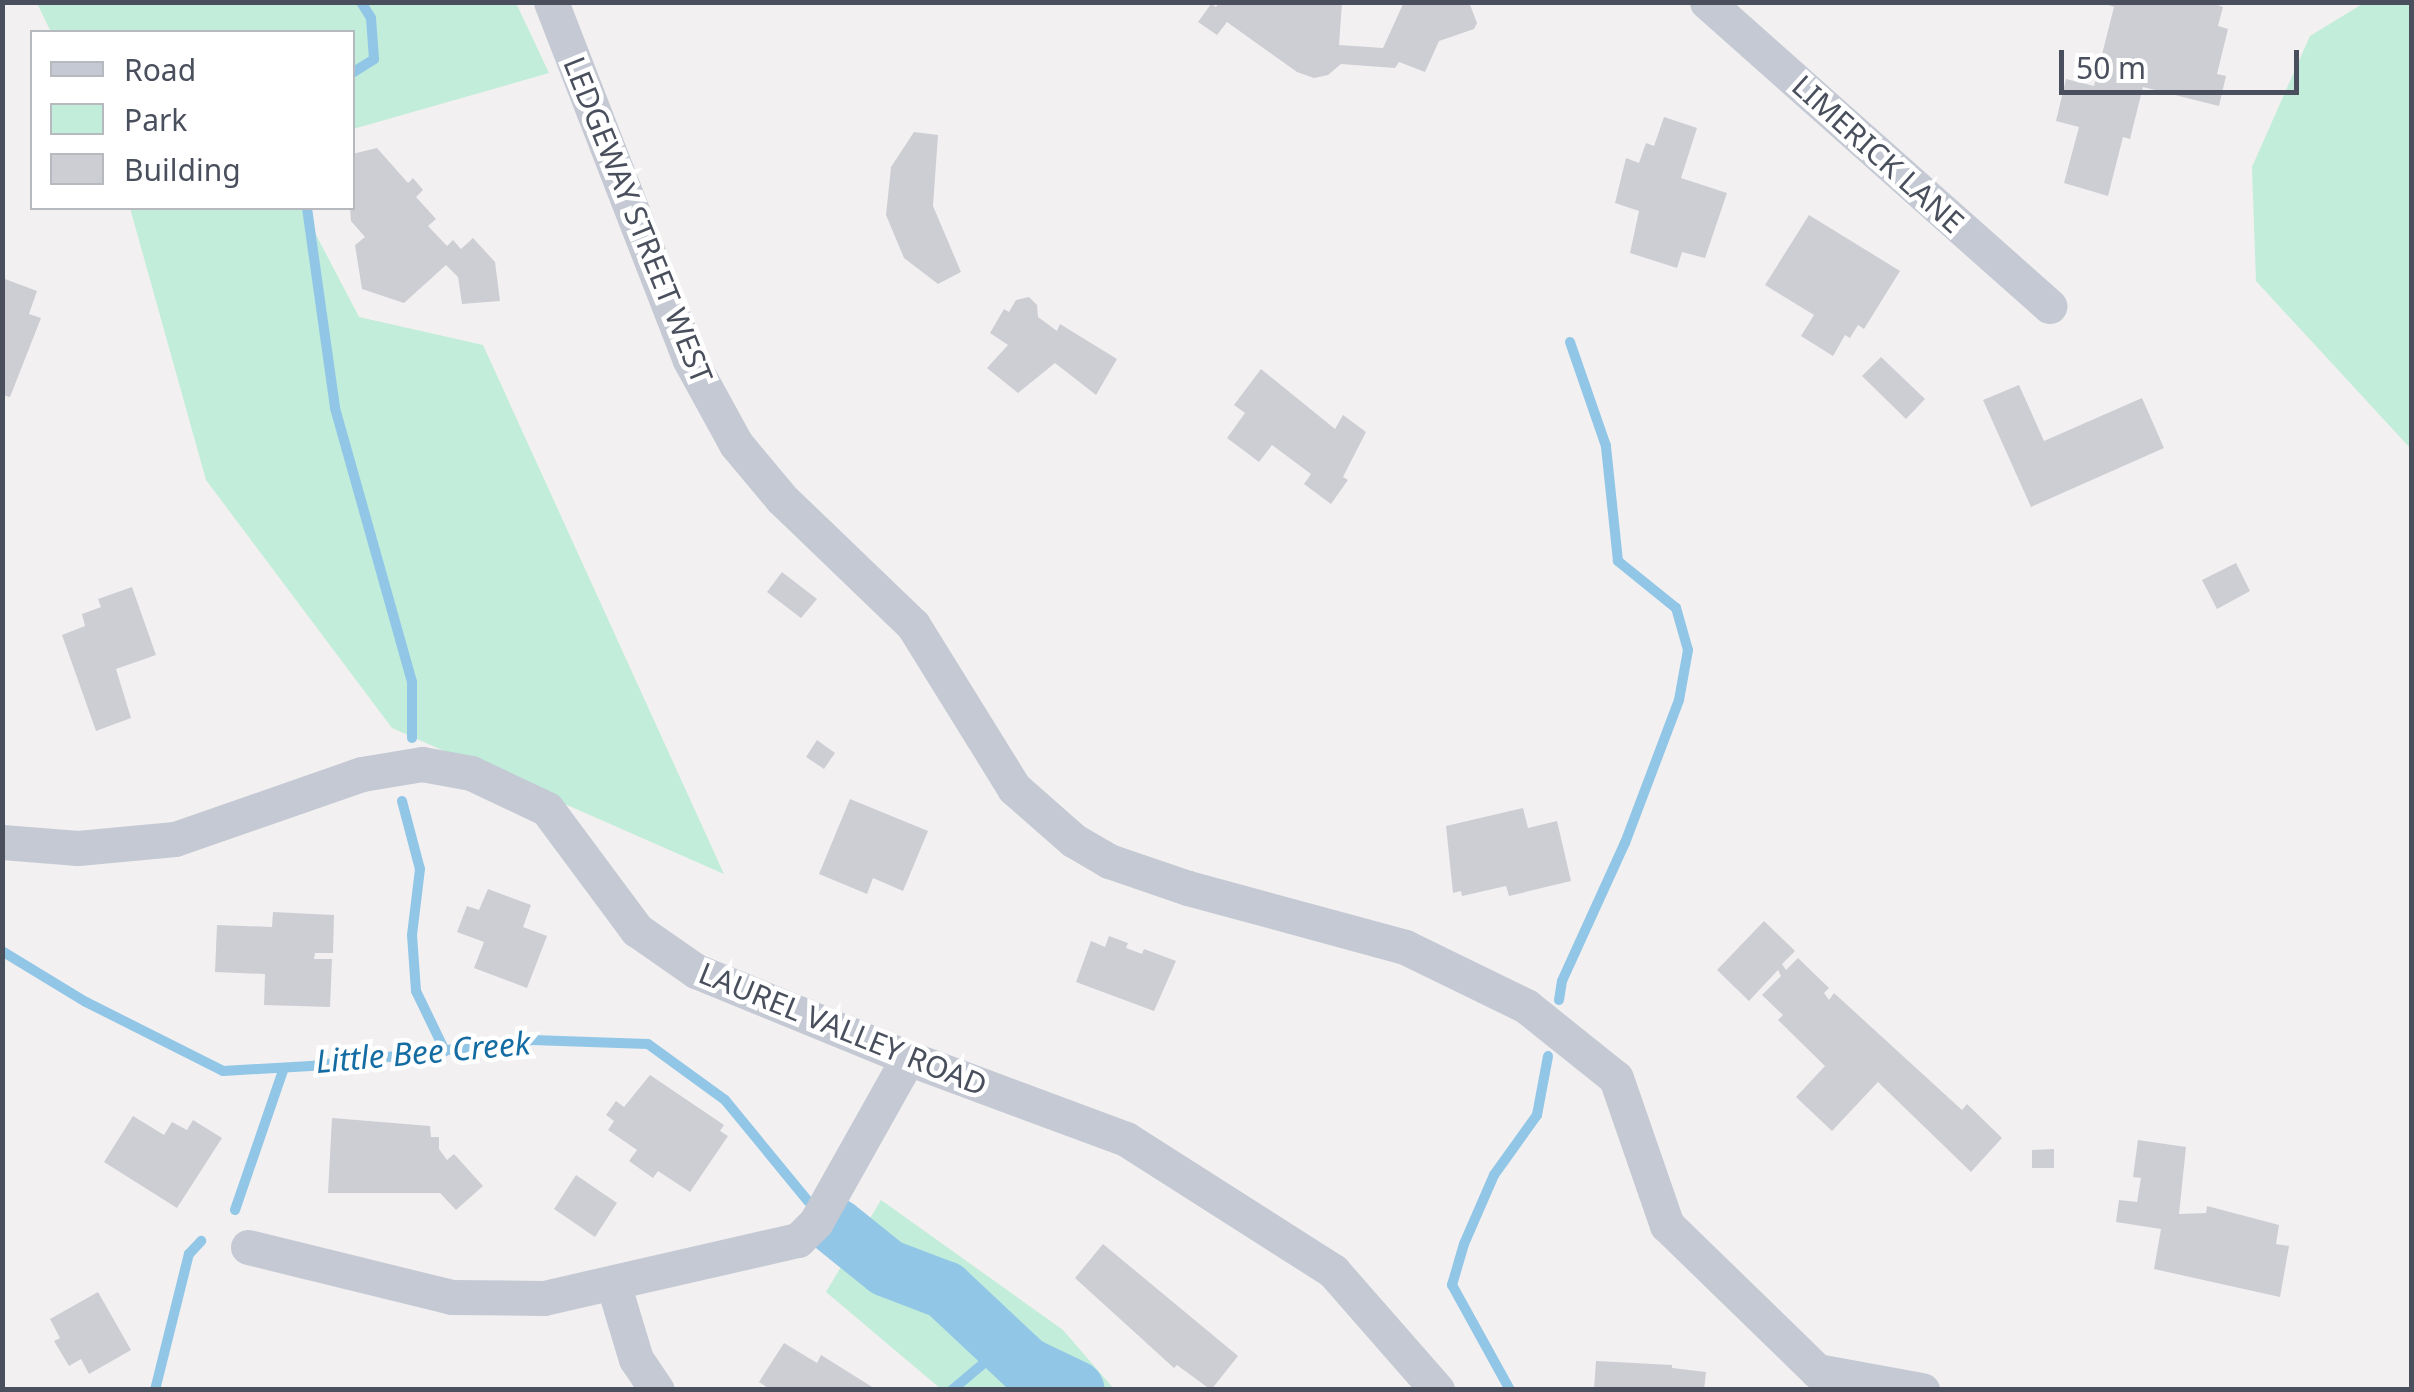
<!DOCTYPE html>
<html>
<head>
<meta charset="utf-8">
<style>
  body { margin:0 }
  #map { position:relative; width:2414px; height:1392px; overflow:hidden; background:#f2f0f0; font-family:"Noto Sans",sans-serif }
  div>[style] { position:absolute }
  .green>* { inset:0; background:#c1edda }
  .stream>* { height:10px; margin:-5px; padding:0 5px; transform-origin:5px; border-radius:5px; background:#91c6e7 }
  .river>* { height:58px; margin:-29px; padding:0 29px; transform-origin:29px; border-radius:29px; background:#91c6e7 }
  .building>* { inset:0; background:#cdced4 }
  .minor>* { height:35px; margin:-17.5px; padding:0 17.5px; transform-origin:17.5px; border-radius:17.5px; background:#c4c9d4 }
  span { translate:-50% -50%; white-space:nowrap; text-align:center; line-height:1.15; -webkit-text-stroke:9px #fff; paint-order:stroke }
  .street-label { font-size:30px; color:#494f5c }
  .water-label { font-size:32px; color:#156ca3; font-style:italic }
  .frame { position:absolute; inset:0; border:5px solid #494f5c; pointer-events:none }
  .legend { position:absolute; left:30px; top:30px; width:325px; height:180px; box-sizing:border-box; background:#fff; border:2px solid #b6b9be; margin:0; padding:12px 18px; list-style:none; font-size:30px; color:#494f5c }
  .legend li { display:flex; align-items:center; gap:20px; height:50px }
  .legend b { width:50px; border:2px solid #b6b9be }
  .scale { position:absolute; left:2059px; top:50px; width:240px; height:45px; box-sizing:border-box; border:5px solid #494f5c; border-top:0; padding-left:12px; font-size:30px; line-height:35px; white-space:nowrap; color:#494f5c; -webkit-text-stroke:8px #fff; paint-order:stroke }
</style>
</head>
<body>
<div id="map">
  <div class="green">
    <i style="clip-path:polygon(37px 3px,516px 3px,549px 73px,353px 129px,352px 32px,51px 32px)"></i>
    <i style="clip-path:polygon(2364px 3px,2411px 3px,2411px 449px,2256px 281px,2252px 167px,2310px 36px)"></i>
    <i style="clip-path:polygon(130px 208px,302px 208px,359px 317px,483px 345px,724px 874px,392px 728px,206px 480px)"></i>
    <i style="clip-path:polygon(881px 1200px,1063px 1330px,1114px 1389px,941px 1389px,826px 1292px)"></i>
  </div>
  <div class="stream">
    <i style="left:352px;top:73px;width:26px;rotate:-32deg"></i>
    <i style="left:374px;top:59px;width:41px;rotate:-94.2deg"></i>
    <i style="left:371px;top:18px;width:19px;rotate:-122deg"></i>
    <i style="left:307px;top:208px;width:202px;rotate:82deg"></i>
    <i style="left:335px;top:408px;width:285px;rotate:74.3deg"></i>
    <i style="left:412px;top:682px;width:56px;rotate:90deg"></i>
    <i style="left:402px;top:801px;width:70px;rotate:75.2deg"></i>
    <i style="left:420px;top:869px;width:66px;rotate:96.9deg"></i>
    <i style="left:412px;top:935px;width:56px;rotate:85.9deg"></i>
    <i style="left:416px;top:991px;width:67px;rotate:64.2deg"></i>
    <i style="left:2px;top:951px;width:98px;rotate:31.3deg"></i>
    <i style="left:86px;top:1002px;width:153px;rotate:26.7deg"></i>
    <i style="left:223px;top:1071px;width:88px;rotate:-3.3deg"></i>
    <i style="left:311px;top:1066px;width:223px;rotate:-6.7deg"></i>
    <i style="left:532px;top:1040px;width:116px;rotate:2deg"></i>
    <i style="left:648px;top:1044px;width:95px;rotate:36deg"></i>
    <i style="left:725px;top:1100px;width:131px;rotate:50.6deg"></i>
    <i style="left:1559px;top:1000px;width:19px;rotate:-81deg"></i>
    <i style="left:1562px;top:981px;width:152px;rotate:-65.5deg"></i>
    <i style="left:1625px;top:843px;width:153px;rotate:-69.3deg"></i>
    <i style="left:1679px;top:700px;width:51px;rotate:-79.8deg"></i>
    <i style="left:1688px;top:650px;width:44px;rotate:-105.9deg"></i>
    <i style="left:1676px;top:608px;width:75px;rotate:-141deg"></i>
    <i style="left:1618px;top:561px;width:116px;rotate:-96deg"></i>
    <i style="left:1606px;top:446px;width:110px;rotate:-109.1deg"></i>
    <i style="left:235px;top:1210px;width:150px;rotate:-71deg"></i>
    <i style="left:155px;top:1390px;width:140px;rotate:-76deg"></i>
    <i style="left:189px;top:1254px;width:18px;rotate:-47deg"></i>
    <i style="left:952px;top:1390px;width:68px;rotate:-40.2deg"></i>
    <i style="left:1510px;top:1390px;width:120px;rotate:-118.9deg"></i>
    <i style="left:1452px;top:1285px;width:43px;rotate:-73.7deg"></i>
    <i style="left:1464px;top:1244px;width:75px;rotate:-66.5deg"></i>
    <i style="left:1494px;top:1175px;width:74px;rotate:-54.4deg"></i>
    <i style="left:1537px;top:1115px;width:60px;rotate:-79.4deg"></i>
  </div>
  <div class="river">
    <i style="left:836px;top:1227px;width:65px;rotate:38.8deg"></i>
    <i style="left:887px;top:1268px;width:62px;rotate:20.8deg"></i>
    <i style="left:945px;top:1290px;width:111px;rotate:43.2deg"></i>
    <i style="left:1026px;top:1366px;width:55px;rotate:25.6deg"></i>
  </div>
  <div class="building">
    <i style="clip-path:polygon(1220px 2px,1342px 2px,1339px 45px,1383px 48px,1404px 2px,1469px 2px,1477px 23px,1474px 29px,1439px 41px,1425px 72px,1399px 62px,1395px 68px,1341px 64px,1328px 75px,1314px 78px,1297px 72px,1227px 22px,1217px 35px,1198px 22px,1211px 4px,1216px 7px)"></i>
    <i style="clip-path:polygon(2099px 2px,2210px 2px,2223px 7px,2218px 26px,2228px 29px,2217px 74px,2226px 76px,2219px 106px,2143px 87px,2130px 139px,2123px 137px,2108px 196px,2064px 183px,2079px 127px,2056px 121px,2066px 79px,2094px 86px,2114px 7px)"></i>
    <i style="clip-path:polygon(1664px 117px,1697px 128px,1681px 178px,1727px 193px,1705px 258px,1682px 252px,1677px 268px,1630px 253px,1639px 211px,1615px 203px,1626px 158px,1639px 163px,1646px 143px,1654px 146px)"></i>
    <i style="clip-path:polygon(914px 132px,938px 135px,933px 206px,961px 272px,938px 284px,904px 258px,886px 215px,891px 167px)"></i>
    <i style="clip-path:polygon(377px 148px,408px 183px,413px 178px,423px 190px,416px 197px,436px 219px,428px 226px,447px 246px,453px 240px,461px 249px,473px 238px,495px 262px,500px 301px,462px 304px,458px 277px,446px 265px,404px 303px,362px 289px,355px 245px,365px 237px,351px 221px,350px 208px,352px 154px)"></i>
    <i style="clip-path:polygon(1809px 215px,1900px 271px,1864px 329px,1858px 325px,1850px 338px,1845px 335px,1833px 356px,1801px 336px,1814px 315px,1765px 285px)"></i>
    <i style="clip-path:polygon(5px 279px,37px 291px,29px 314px,41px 318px,10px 397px,2px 395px)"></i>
    <i style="clip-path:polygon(1029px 297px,1037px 305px,1038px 317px,1057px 331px,1060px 324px,1117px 359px,1096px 395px,1055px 363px,1018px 393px,987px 368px,1008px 345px,990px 333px,1004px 309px,1009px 312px,1016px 300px)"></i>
    <i style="clip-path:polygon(1881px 357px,1925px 399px,1906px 419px,1862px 376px)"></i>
    <i style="clip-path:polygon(1261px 369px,1335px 429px,1343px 415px,1366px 432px,1343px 477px,1348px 480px,1331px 504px,1304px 484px,1311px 474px,1272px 445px,1259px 462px,1227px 438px,1245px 413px,1234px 405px)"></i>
    <i style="clip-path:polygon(2019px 385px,2044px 441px,2142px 398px,2164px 448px,2031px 507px,1983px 400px)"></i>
    <i style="clip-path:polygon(2236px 563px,2250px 591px,2217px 609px,2202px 580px)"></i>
    <i style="clip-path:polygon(782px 572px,817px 599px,801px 618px,767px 592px)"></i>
    <i style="clip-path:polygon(132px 587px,156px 655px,116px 669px,131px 718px,96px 731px,62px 635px,85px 626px,82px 614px,101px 607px,98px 599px)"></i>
    <i style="clip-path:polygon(817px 740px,835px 753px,824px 769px,806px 757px)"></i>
    <i style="clip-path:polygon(850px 799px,928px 831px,903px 891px,873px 878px,867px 894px,819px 874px)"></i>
    <i style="clip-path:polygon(1523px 808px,1528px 828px,1557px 821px,1571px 881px,1509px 896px,1506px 886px,1462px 896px,1461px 891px,1453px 893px,1446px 826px)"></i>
    <i style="clip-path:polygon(488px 889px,531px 905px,523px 927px,547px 936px,527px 988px,474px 968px,484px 942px,457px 932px,467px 906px,479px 910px)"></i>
    <i style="clip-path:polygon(273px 912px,334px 915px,333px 953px,315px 953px,314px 959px,332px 959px,330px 1007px,264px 1005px,265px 974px,215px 972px,217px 925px,272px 927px)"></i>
    <i style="clip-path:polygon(1764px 921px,1795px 951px,1782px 964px,1786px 970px,1798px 958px,1829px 988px,1824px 993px,1829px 1000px,1834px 993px,1962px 1110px,1967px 1104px,2002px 1138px,1971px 1172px,1878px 1082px,1832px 1131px,1796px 1097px,1825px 1066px,1778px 1020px,1783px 1015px,1762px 995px,1781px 976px,1778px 970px,1749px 1001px,1717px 970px)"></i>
    <i style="clip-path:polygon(1109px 936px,1128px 943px,1126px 948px,1142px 954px,1144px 949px,1176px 961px,1154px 1011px,1076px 982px,1091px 941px,1105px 947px)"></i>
    <i style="clip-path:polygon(650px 1075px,724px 1125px,720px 1131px,728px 1136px,690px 1192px,658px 1171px,653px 1178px,629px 1161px,637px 1150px,608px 1130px,614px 1121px,606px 1115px,616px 1101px,624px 1107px)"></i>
    <i style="clip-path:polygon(133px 1116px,164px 1135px,172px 1122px,187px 1130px,193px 1120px,222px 1138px,177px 1208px,104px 1162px)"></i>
    <i style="clip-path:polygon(332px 1118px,430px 1126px,431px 1137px,439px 1137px,439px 1149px,447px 1160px,454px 1154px,483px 1186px,456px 1210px,440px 1193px,328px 1193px)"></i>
    <i style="clip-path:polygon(2138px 1140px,2186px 1147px,2179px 1214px,2206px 1213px,2207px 1206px,2279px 1225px,2276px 1244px,2289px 1246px,2280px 1297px,2154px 1269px,2161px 1229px,2116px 1222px,2119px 1200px,2137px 1202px,2141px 1178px,2133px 1177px)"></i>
    <i style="clip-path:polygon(2054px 1149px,2054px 1168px,2032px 1168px,2032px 1150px)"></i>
    <i style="clip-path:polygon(576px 1175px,617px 1203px,595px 1237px,554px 1209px)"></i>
    <i style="clip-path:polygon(1103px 1244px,1238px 1356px,1211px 1390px,1177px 1365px,1174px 1368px,1075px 1278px)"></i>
    <i style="clip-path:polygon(98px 1292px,131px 1350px,89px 1374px,81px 1359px,69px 1366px,54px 1341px,60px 1338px,50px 1319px)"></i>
    <i style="clip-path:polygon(784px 1343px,817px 1363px,821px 1355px,877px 1390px,771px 1390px,759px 1382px)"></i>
    <i style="clip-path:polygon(1596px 1361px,1672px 1365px,1672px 1368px,1706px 1372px,1704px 1390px,1594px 1390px)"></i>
  </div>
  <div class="minor">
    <i style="left:551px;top:2px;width:384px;rotate:68.8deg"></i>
    <i style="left:690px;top:360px;width:96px;rotate:61.3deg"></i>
    <i style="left:736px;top:444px;width:72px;rotate:50.1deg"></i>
    <i style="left:782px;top:499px;width:182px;rotate:43.9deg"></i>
    <i style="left:913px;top:625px;width:192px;rotate:58.2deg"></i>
    <i style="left:1014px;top:788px;width:79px;rotate:41.4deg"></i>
    <i style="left:1073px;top:840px;width:42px;rotate:30.3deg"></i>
    <i style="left:1109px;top:861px;width:83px;rotate:18.9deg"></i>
    <i style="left:1188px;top:888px;width:225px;rotate:15.2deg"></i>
    <i style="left:1405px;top:947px;width:135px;rotate:26deg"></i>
    <i style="left:1526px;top:1006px;width:115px;rotate:38.7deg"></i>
    <i style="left:1616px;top:1078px;width:156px;rotate:70.9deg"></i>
    <i style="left:1667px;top:1225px;width:209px;rotate:44.2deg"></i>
    <i style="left:1707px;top:2px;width:458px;rotate:41.6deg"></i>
    <i style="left:2px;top:842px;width:76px;rotate:4.5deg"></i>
    <i style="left:78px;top:848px;width:97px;rotate:-5.3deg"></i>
    <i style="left:175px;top:839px;width:198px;rotate:-19.2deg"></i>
    <i style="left:362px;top:774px;width:61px;rotate:-9.5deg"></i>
    <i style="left:422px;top:764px;width:50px;rotate:10.4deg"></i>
    <i style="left:471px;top:773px;width:84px;rotate:25.3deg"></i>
    <i style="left:547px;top:809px;width:151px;rotate:53.4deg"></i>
    <i style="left:637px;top:930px;width:72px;rotate:34.8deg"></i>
    <i style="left:696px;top:971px;width:229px;rotate:22.3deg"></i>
    <i style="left:908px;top:1058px;width:233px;rotate:20.4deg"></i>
    <i style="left:1126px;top:1139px;width:246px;rotate:32.5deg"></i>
    <i style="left:1333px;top:1271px;width:158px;rotate:48.8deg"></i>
    <i style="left:248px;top:1247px;width:209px;rotate:13.8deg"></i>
    <i style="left:451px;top:1297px;width:93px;rotate:0.6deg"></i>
    <i style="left:544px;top:1298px;width:261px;rotate:-12.9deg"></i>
    <i style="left:798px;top:1240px;width:25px;rotate:-45deg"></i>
    <i style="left:816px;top:1222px;width:188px;rotate:-60.7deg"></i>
    <i style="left:613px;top:1283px;width:79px;rotate:73.2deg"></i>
    <i style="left:636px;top:1359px;width:37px;rotate:56deg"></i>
    <i style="left:1817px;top:1371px;width:107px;rotate:10.3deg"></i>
  </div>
  <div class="street-label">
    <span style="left:1878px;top:154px;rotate:42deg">LIMERICK LANE</span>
    <span style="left:638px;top:220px;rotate:68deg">LEDGEWAY STREET WEST</span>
    <span style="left:843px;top:1029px;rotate:22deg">LAUREL VALLEY ROAD</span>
  </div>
  <div class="water-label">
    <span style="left:423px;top:1052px;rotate:-5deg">Little Bee Creek</span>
  </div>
  <div class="frame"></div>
  <ul class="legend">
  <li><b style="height:12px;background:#c4c9d4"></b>Road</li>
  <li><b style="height:28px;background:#c1edda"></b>Park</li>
  <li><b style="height:28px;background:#cdced4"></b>Building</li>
  </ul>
  <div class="scale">50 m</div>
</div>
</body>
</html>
